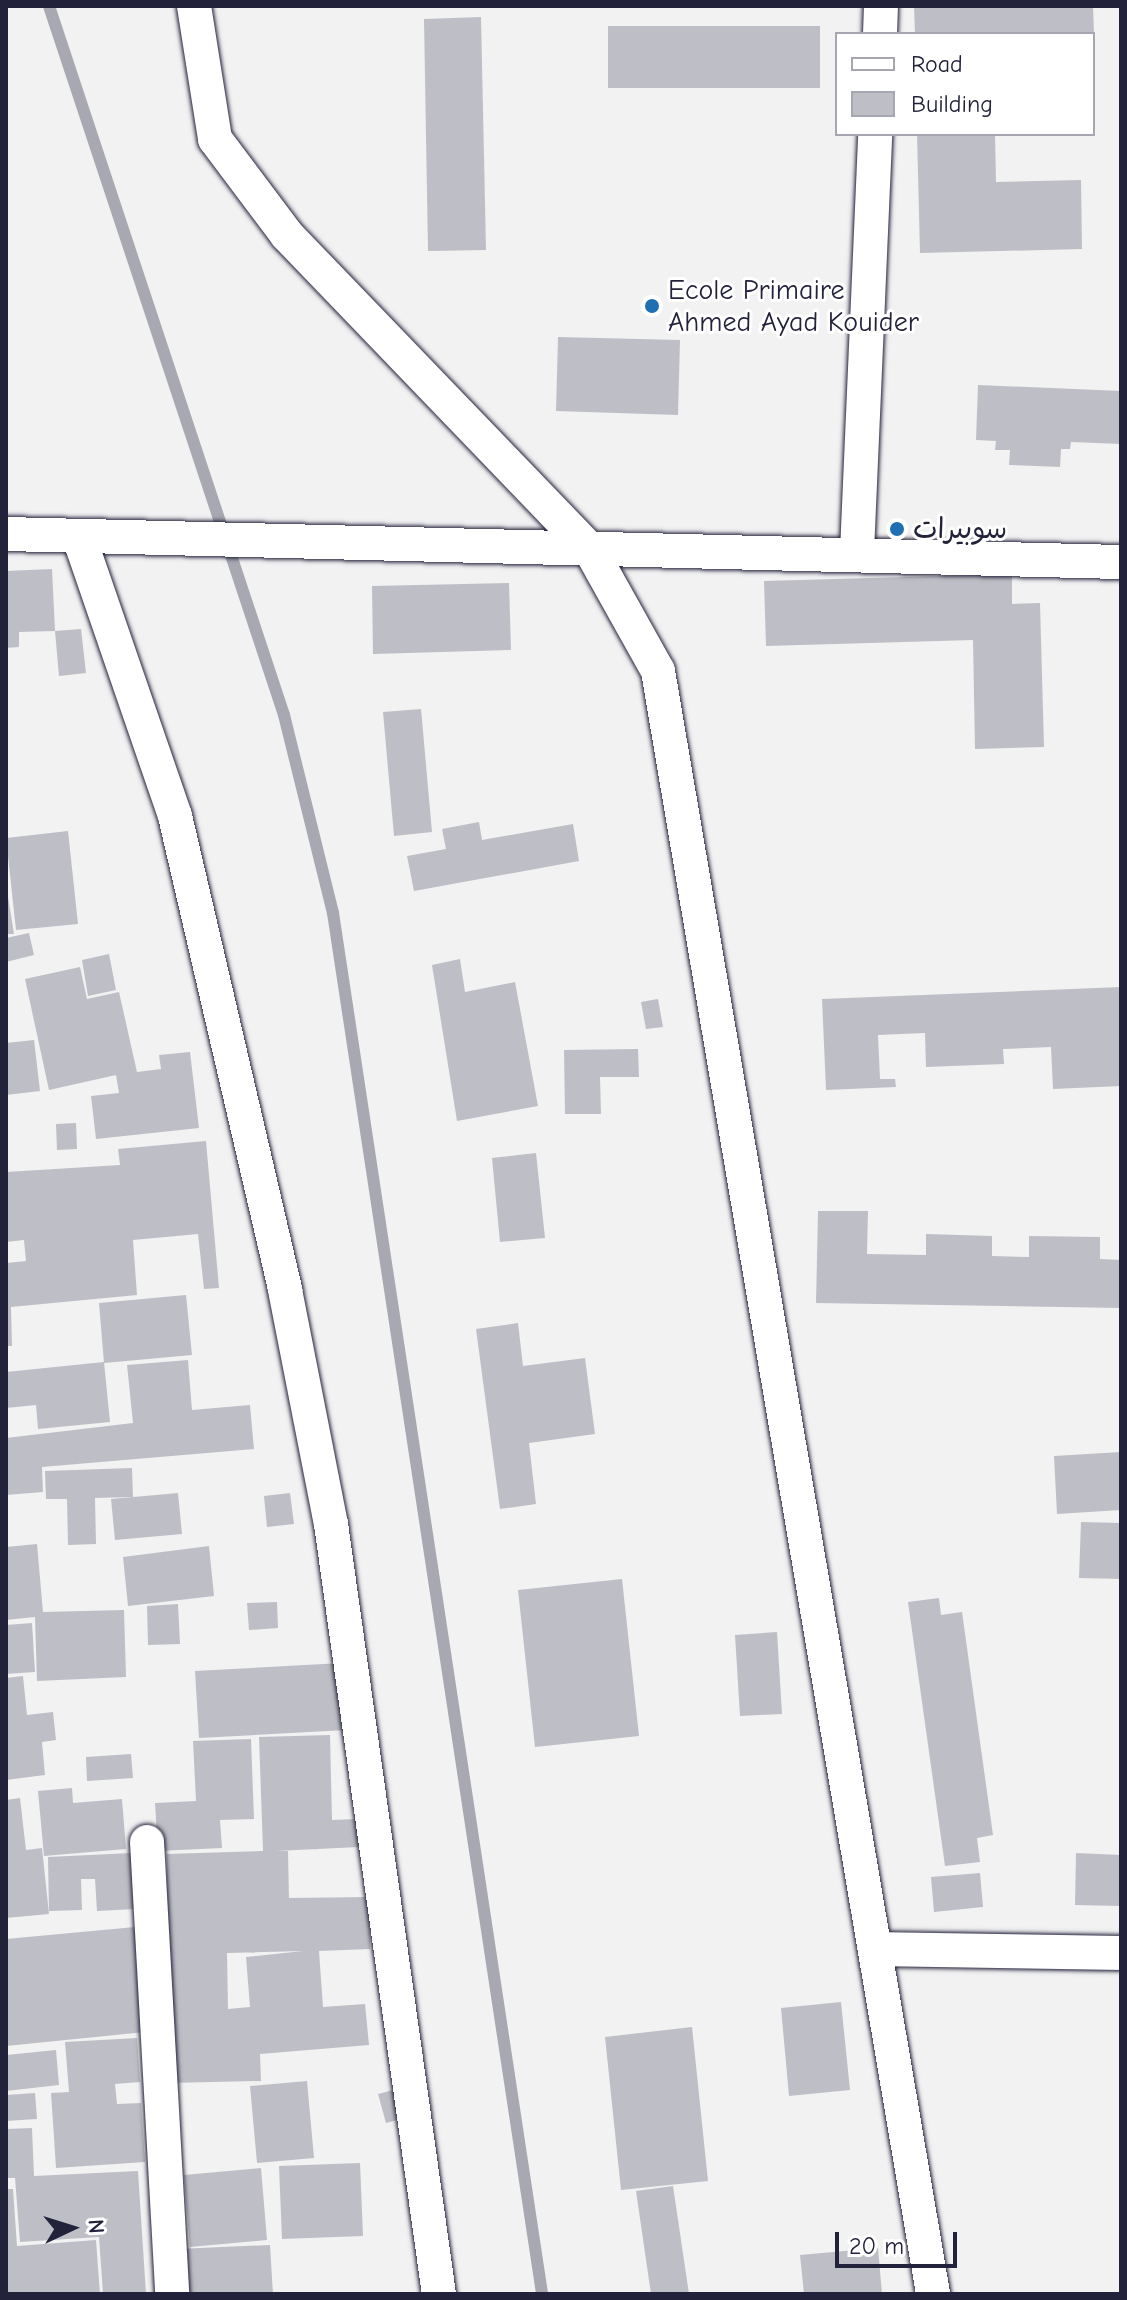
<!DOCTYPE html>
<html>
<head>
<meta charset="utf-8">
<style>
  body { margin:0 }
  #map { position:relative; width:1127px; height:2300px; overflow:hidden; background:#f2f2f3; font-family:"Comic Neue","Playpen Sans Arabic",sans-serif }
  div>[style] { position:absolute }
  .stream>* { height:12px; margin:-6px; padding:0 6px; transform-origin:6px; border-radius:6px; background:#a8a8b2 }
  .building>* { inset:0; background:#bebec6 }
  .roads { filter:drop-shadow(0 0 2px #22223b) drop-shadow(0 0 2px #22223b) }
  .minor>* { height:34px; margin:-17px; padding:0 17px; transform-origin:17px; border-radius:17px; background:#fff }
  .dots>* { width:22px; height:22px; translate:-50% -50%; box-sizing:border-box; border:4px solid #fff; border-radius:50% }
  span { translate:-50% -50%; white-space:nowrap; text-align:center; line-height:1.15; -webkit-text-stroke:6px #fff; paint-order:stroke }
  .poi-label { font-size:28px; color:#22223b }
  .left { translate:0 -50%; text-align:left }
  .frame { position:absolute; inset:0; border:8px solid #22223b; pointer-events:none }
  .legend { position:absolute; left:835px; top:32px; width:260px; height:104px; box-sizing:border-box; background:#fff; border:2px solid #a7a7b1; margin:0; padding:10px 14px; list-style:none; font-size:24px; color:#22223b }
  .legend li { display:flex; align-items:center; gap:16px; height:40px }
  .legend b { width:40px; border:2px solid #a7a7b1 }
  .north { position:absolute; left:32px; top:2188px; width:80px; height:80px; -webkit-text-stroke:6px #fff; paint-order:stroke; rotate:86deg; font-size:22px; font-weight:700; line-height:32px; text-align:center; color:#22223b }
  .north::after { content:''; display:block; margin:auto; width:28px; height:36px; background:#22223b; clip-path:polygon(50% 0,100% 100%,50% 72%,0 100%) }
  .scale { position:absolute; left:835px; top:2232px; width:122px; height:36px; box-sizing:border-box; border:4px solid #22223b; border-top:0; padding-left:10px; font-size:24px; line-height:28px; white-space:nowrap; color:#22223b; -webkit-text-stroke:6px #fff; paint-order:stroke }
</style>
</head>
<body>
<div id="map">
  <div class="stream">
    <i style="left:49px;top:6px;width:747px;rotate:71.66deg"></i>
    <i style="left:284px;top:715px;width:204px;rotate:76.1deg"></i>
    <i style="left:333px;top:913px;width:1397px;rotate:81.39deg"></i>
  </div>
  <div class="building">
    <i style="clip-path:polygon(914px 6px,1093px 6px,1094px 34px,915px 34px)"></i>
    <i style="clip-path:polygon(481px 17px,486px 250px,428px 251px,424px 19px)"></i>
    <i style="clip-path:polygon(608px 26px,820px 26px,820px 88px,608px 88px)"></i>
    <i style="clip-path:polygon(917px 134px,995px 134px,996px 182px,1081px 180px,1082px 249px,920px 253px)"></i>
    <i style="clip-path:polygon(558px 337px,680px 340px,678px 415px,556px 411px)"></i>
    <i style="clip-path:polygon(978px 385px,1121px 391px,1121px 444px,1071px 442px,1070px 449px,1061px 449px,1060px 467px,1009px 465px,1010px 450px,995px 450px,996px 441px,976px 440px)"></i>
    <i style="clip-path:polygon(52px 569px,55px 631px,19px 632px,19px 647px,6px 648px,6px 571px)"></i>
    <i style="clip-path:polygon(1012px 574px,1012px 604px,1040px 603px,1044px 747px,975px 749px,973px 640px,766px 646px,764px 581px)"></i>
    <i style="clip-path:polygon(509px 583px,511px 650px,373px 654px,372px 586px)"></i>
    <i style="clip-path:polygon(81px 629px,86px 673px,59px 676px,55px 631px)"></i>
    <i style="clip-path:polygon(421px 709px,432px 832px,394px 836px,383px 712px)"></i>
    <i style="clip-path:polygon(479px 822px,482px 840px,573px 824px,579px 861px,414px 891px,407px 856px,446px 849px,442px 829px)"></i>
    <i style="clip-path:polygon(68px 831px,78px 924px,16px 930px,6px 838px)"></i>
    <i style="clip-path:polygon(6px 884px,14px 934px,6px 934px)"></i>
    <i style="clip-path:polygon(29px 933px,34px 955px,6px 962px,6px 938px)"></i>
    <i style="clip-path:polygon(109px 954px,116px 990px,88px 996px,82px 960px)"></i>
    <i style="clip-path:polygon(460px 959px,465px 992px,515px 982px,538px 1106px,457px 1121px,432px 965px)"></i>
    <i style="clip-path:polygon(80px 967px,87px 999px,119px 992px,137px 1072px,161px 1069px,159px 1055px,190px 1052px,199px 1128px,96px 1139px,91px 1096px,119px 1093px,116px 1075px,49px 1090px,25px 979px)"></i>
    <i style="clip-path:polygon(1121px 987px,1121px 1086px,1053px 1089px,1051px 1047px,1003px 1049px,1004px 1064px,926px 1067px,925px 1033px,878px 1035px,880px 1079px,895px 1079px,896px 1087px,826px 1090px,822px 999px)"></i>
    <i style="clip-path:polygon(658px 999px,663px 1027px,646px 1029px,641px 1002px)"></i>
    <i style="clip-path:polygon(34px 1040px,40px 1091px,6px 1095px,6px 1043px)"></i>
    <i style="clip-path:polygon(638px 1049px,639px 1077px,600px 1077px,601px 1114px,565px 1114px,564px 1050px)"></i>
    <i style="clip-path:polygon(76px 1123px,77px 1149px,57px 1150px,56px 1124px)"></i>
    <i style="clip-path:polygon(206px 1141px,219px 1288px,204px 1289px,198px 1234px,133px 1240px,137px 1295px,11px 1307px,12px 1346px,6px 1346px,6px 1263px,26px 1261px,24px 1240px,6px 1242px,6px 1172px,120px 1165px,118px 1149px)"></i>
    <i style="clip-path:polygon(536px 1153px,545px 1238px,500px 1242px,492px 1158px)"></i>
    <i style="clip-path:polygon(818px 1211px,868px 1211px,867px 1254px,926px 1255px,926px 1234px,992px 1236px,992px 1256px,1029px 1257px,1029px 1236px,1100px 1237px,1100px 1259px,1121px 1260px,1121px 1308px,816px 1303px)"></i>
    <i style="clip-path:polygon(186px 1295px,192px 1355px,104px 1363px,99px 1303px)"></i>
    <i style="clip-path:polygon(518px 1323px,523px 1366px,585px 1358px,595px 1434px,529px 1443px,536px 1504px,500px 1509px,476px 1329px)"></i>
    <i style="clip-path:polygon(188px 1360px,192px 1410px,250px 1405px,254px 1449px,42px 1467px,43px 1492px,6px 1495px,6px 1438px,133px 1423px,127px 1365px)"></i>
    <i style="clip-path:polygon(104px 1362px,110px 1422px,38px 1429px,36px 1405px,6px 1408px,6px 1372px)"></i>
    <i style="clip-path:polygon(1121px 1452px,1121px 1510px,1057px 1514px,1054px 1456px)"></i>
    <i style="clip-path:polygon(132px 1468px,133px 1497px,95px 1498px,96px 1544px,68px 1545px,67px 1499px,46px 1499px,45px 1471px)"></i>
    <i style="clip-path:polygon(178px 1493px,182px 1534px,115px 1540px,111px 1499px)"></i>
    <i style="clip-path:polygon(290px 1493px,294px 1524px,267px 1527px,264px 1496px)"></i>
    <i style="clip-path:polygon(1081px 1522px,1121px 1523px,1121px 1579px,1079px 1578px)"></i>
    <i style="clip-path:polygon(37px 1544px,43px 1612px,124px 1610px,126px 1677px,37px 1681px,35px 1617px,6px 1620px,6px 1547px)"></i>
    <i style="clip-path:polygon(209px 1546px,214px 1596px,128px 1606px,123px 1557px)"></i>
    <i style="clip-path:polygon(622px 1579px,639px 1736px,535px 1747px,518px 1590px)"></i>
    <i style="clip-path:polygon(939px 1598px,941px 1615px,962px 1612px,993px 1835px,977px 1838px,980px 1862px,945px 1866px,908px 1602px)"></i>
    <i style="clip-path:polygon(277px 1602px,278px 1628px,249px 1630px,247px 1603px)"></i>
    <i style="clip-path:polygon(178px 1604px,180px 1644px,148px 1645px,147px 1606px)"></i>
    <i style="clip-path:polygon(32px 1623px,35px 1672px,6px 1674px,6px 1625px)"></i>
    <i style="clip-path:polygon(777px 1632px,782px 1714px,740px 1716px,735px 1635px)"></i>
    <i style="clip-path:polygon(342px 1663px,346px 1730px,199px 1738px,195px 1671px)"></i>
    <i style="clip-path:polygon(23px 1676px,27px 1715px,53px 1712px,56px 1740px,42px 1742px,45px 1775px,6px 1780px,6px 1678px)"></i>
    <i style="clip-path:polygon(evenodd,330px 1735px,332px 1820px,358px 1819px,359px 1847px,276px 1851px,288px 1851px,289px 1898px,369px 1897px,370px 1949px,319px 1951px,323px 2007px,365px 2004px,369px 2045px,260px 2054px,261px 2081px,168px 2083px,167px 1854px,263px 1851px,259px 1737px,330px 1735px,303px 1951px,246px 1957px,250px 2007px,228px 2009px,227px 1953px,303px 1951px)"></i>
    <i style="clip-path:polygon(251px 1739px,254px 1819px,220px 1820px,222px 1848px,158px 1851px,155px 1803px,196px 1801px,193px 1741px)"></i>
    <i style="clip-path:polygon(131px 1754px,133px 1778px,87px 1781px,86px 1757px)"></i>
    <i style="clip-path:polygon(72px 1788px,73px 1803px,122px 1799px,126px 1849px,44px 1856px,38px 1791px)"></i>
    <i style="clip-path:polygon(20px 1798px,26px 1850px,42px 1848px,49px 1914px,6px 1918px,6px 1800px)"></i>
    <i style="clip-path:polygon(131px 1853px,135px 1909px,97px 1911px,95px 1879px,81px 1879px,82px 1910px,49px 1911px,48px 1857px)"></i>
    <i style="clip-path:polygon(1076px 1853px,1121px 1855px,1121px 1906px,1075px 1905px)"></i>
    <i style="clip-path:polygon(980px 1873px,983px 1907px,934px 1912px,931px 1877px)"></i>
    <i style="clip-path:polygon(135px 1927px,145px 2032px,6px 2046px,6px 1939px)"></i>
    <i style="clip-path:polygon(841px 2002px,850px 2090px,789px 2096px,781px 2008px)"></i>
    <i style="clip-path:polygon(692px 2027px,708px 2181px,621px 2190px,605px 2037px)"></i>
    <i style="clip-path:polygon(137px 2038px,140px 2082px,115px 2084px,117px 2104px,141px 2103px,145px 2162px,56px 2168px,51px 2093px,69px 2092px,65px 2042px)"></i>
    <i style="clip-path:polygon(56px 2050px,59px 2085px,6px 2091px,6px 2055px)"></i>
    <i style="clip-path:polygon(307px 2081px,314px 2158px,257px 2163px,250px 2086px)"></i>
    <i style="clip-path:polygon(397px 2089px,405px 2118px,386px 2123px,378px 2094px)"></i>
    <i style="clip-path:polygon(35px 2093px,37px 2119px,6px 2121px,6px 2095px)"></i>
    <i style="clip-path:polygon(32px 2128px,34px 2176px,138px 2171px,146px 2294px,103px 2294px,99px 2237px,20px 2242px,15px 2178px,6px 2178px,6px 2129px)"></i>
    <i style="clip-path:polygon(360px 2163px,363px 2236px,282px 2239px,279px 2166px)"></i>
    <i style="clip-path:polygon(261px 2168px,267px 2240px,190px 2247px,184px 2175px)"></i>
    <i style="clip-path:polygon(673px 2186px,689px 2294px,651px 2294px,636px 2191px)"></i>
    <i style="clip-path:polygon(6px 2189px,13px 2189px,17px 2246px,96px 2240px,100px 2294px,6px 2294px)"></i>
    <i style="clip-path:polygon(270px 2245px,273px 2294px,180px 2294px,177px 2249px)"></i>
    <i style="clip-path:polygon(878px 2248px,882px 2294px,804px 2294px,800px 2255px)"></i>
  </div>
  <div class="roads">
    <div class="minor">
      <i style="left:194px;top:6px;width:135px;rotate:81deg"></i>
      <i style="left:215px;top:139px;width:120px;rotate:53.1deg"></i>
      <i style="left:287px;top:235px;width:438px;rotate:46.1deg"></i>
      <i style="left:591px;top:551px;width:137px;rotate:60.8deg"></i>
      <i style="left:658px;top:671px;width:1646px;rotate:80.38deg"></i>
      <i style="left:880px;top:34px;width:28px;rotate:-88deg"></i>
      <i style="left:6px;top:534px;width:1115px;rotate:1.44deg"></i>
      <i style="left:79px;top:537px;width:295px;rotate:71deg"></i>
      <i style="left:175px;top:816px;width:487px;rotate:76.9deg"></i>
      <i style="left:285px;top:1290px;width:238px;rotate:78.9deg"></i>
      <i style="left:331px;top:1524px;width:778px;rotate:82.02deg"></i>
      <i style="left:857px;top:552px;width:418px;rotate:-87.5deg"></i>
      <i style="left:147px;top:1842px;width:453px;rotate:86.8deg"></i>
      <i style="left:875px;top:1949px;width:246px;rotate:0.9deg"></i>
    </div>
  </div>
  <div class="dots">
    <i style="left:652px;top:306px;background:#1f6fb2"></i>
    <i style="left:897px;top:529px;background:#1f6fb2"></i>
  </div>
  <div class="poi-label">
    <span class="left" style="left:668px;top:306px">Ecole Primaire<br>Ahmed Ayad Kouider</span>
    <span class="left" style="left:913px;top:529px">سوبيرات</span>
  </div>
  <div class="frame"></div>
  <ul class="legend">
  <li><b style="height:10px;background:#fff"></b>Road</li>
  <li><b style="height:22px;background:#bebec6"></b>Building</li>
  </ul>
  <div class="north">N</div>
  <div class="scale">20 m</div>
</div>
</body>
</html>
